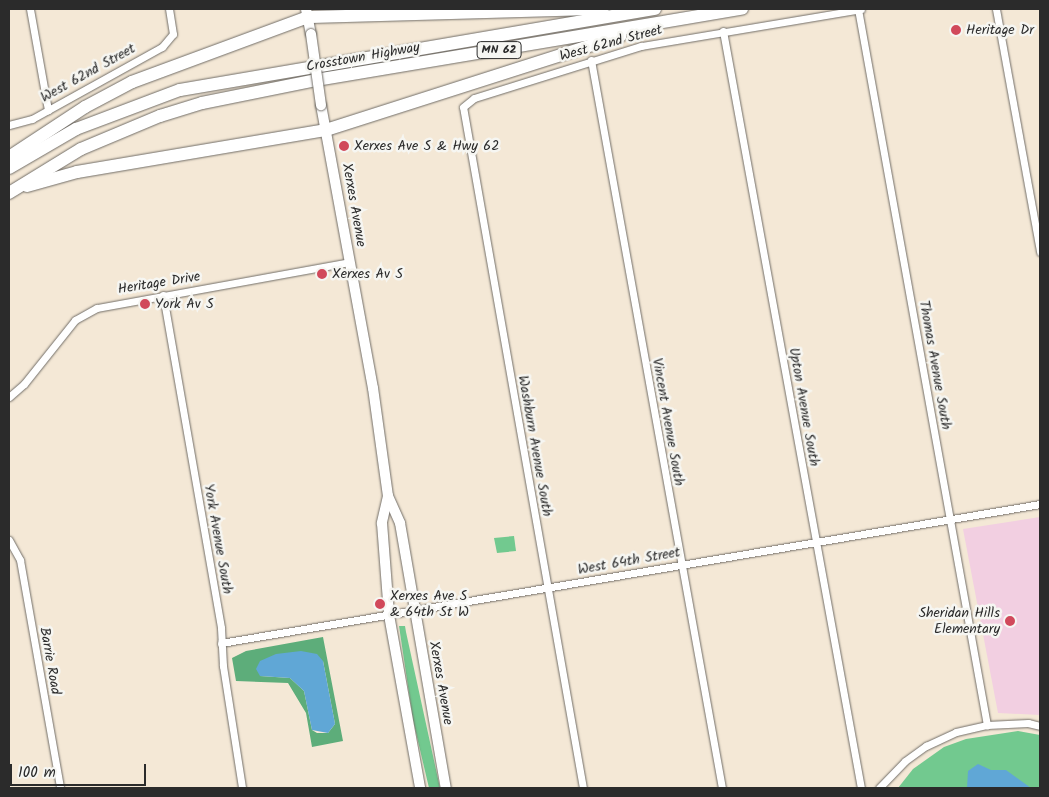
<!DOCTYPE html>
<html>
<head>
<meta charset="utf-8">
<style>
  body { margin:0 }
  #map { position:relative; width:1049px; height:797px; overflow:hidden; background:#f4e8d6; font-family:Kalam,sans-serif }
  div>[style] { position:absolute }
  .built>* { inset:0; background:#f2cfe1 }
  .green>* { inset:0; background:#72c98f }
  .forest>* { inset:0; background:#5dad7a }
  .water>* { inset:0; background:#60a7d6 }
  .roads { filter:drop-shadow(0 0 1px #716d67) drop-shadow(0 0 1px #716d67) }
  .street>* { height:7px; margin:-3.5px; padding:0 3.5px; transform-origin:3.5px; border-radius:3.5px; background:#fff }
  .secondary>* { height:10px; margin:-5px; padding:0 5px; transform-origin:5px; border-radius:5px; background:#fff }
  .highway>* { height:12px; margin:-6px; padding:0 6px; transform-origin:6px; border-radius:6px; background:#fff }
  .bridges { filter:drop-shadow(0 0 1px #716d67) drop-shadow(0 0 1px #716d67) }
  .secondary-bridge>* { height:10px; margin:-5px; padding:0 5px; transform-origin:5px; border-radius:5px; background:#fff }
  .dots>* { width:14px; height:14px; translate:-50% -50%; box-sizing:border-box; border:2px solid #f6f6f2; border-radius:50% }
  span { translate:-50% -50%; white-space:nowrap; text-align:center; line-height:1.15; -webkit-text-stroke:5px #f6f6f2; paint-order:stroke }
  .shield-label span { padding:1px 4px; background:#f6f6f2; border:1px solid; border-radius:4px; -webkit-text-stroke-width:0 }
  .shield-label { font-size:12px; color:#2b2b2b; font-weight:700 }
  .poi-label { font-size:14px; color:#2b2b2b }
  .left { translate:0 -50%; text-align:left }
  .right { translate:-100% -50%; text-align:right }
  .street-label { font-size:14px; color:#2b2b2b }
  .frame { position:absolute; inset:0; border:10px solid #2b2b2b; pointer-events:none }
  .scale { position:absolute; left:10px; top:764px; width:136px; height:22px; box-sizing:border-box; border:2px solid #2b2b2b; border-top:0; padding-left:6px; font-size:15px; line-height:18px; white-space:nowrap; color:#2b2b2b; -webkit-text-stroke:4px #f6f6f2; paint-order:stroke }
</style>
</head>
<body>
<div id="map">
  <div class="built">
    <i style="clip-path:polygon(1040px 517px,1040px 715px,998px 713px,963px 529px)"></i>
  </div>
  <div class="green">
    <i style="clip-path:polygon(514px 536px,516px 551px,497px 553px,494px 538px)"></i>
    <i style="clip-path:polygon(399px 626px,405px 626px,406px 632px,440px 788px,429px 788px,413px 720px)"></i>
    <i style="clip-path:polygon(1018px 731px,1040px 735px,1040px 788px,898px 788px,913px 769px,944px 747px,966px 739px)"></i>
  </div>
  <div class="forest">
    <i style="clip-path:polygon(evenodd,323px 637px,343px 741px,312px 747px,306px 713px,288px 683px,236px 681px,232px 658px,246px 651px,323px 637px,323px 661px,335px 724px,328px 733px,317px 733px,312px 730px,304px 691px,290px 678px,260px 676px,323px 661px)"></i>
  </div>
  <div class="water">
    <i style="clip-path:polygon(301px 651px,317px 654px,323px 661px,335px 724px,328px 733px,312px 730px,304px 691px,290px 678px,260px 676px,256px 669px,260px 661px,276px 654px)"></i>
    <i style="clip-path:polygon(978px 764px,991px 770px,1006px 770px,1031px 788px,967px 788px,968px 771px)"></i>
  </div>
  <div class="roads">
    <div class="street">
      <i style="left:30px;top:9px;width:103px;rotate:79.9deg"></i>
      <i style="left:858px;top:9px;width:728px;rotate:79.79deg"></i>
      <i style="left:996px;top:9px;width:247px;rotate:79.7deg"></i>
      <i style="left:723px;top:31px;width:769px;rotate:79.67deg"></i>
      <i style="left:591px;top:60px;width:740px;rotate:79.8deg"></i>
      <i style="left:9px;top:125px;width:24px;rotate:-15deg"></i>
      <i style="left:32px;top:119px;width:149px;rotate:-29deg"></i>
      <i style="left:162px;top:47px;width:17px;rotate:-50deg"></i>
      <i style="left:173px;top:34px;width:25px;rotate:-99deg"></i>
      <i style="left:163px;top:295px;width:338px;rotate:80.1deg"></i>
      <i style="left:221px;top:628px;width:38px;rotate:87deg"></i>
      <i style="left:223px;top:666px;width:123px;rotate:81.1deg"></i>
      <i style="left:9px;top:397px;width:20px;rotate:-41deg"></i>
      <i style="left:24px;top:384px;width:82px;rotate:-51.4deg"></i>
      <i style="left:75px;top:320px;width:25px;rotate:-29deg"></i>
      <i style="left:97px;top:308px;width:257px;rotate:-10.3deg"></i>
      <i style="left:9px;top:540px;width:23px;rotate:61deg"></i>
      <i style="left:20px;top:560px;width:231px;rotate:80deg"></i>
      <i style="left:221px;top:643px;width:831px;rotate:-9.63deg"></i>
      <i style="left:583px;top:788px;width:691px;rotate:-99.99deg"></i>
      <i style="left:463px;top:107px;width:14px;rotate:-39deg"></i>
      <i style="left:474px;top:98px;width:175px;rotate:-17.3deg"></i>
      <i style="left:641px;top:46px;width:223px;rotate:-9.5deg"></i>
      <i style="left:879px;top:788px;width:37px;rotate:-46deg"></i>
      <i style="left:905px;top:761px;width:26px;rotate:-36deg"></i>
      <i style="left:926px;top:746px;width:33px;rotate:-25deg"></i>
      <i style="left:956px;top:732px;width:32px;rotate:-13deg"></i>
      <i style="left:987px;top:725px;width:41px;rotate:-2.8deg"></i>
      <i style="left:1028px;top:723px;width:12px;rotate:14deg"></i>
    </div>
    <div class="secondary">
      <i style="left:306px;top:9px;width:25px;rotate:79deg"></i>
      <i style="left:321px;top:105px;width:288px;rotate:79.6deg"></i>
      <i style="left:373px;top:388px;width:109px;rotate:82.1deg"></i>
      <i style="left:388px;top:496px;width:30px;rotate:66deg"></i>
      <i style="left:400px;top:523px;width:269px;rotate:80.2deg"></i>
      <i style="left:388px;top:496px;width:28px;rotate:103deg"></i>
      <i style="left:382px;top:523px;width:92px;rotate:85.6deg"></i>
      <i style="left:389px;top:615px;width:176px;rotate:79.8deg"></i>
    </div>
    <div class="highway">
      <i style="left:9px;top:157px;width:91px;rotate:-33.3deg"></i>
      <i style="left:85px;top:107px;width:53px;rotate:-28deg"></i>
      <i style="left:132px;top:82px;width:188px;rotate:-20.3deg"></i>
      <i style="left:308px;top:17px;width:295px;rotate:-1.6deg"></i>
      <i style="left:9px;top:168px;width:78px;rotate:-30.2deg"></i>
      <i style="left:76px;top:129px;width:111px;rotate:-20.6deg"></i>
      <i style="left:180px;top:90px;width:482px;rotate:-9.7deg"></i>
      <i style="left:27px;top:186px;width:52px;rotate:-15.6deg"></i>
      <i style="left:77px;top:172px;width:253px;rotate:-9.6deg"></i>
      <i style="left:326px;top:130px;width:309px;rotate:-17.7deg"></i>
      <i style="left:9px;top:193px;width:84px;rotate:-31.4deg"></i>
      <i style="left:81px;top:149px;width:86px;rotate:-22.7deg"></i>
      <i style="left:160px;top:116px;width:44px;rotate:-17.2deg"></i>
      <i style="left:202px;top:103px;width:116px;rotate:-11.4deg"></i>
      <i style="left:316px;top:80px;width:432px;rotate:-9.5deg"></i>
    </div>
  </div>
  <div class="bridges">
    <div class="secondary-bridge">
      <i style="left:311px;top:34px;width:72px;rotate:82deg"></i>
    </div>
  </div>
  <div class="dots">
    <i style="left:956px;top:30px;background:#d1495b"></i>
    <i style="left:344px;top:146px;background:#d1495b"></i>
    <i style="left:322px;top:274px;background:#d1495b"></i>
    <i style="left:145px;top:304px;background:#d1495b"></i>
    <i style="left:380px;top:604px;background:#d1495b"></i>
    <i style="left:1010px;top:621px;background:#d1495b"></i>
  </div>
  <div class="shield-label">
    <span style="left:499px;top:50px">MN 62</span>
  </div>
  <div class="poi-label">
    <span class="left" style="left:966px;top:30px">Heritage Dr</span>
    <span class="left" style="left:354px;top:146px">Xerxes Ave S &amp; Hwy 62</span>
    <span class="left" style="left:332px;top:274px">Xerxes Av S</span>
    <span class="left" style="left:155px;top:304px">York Av S</span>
    <span class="left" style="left:390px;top:604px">Xerxes Ave S<br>&amp; 64th St W</span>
    <span class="right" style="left:1000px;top:621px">Sheridan Hills<br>Elementary</span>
  </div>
  <div class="street-label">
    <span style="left:611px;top:43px;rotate:-15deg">West 62nd Street</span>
    <span style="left:363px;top:57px;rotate:-10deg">Crosstown Highway</span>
    <span style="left:88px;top:73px;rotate:-29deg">West 62nd Street</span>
    <span style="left:354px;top:205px;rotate:80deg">Xerxes Avenue</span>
    <span style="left:159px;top:283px;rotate:-9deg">Heritage Drive</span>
    <span style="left:935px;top:365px;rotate:80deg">Thomas Avenue South</span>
    <span style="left:804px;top:407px;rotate:80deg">Upton Avenue South</span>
    <span style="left:668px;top:422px;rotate:80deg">Vincent Avenue South</span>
    <span style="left:535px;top:446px;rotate:80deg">Washburn Avenue South</span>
    <span style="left:218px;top:539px;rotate:80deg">York Avenue South</span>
    <span style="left:629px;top:561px;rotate:-10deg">West 64th Street</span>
    <span style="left:50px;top:661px;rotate:80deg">Barrie Road</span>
    <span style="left:441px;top:683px;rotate:80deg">Xerxes Avenue</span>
  </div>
  <div class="frame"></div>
  <div class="scale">100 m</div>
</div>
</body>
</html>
